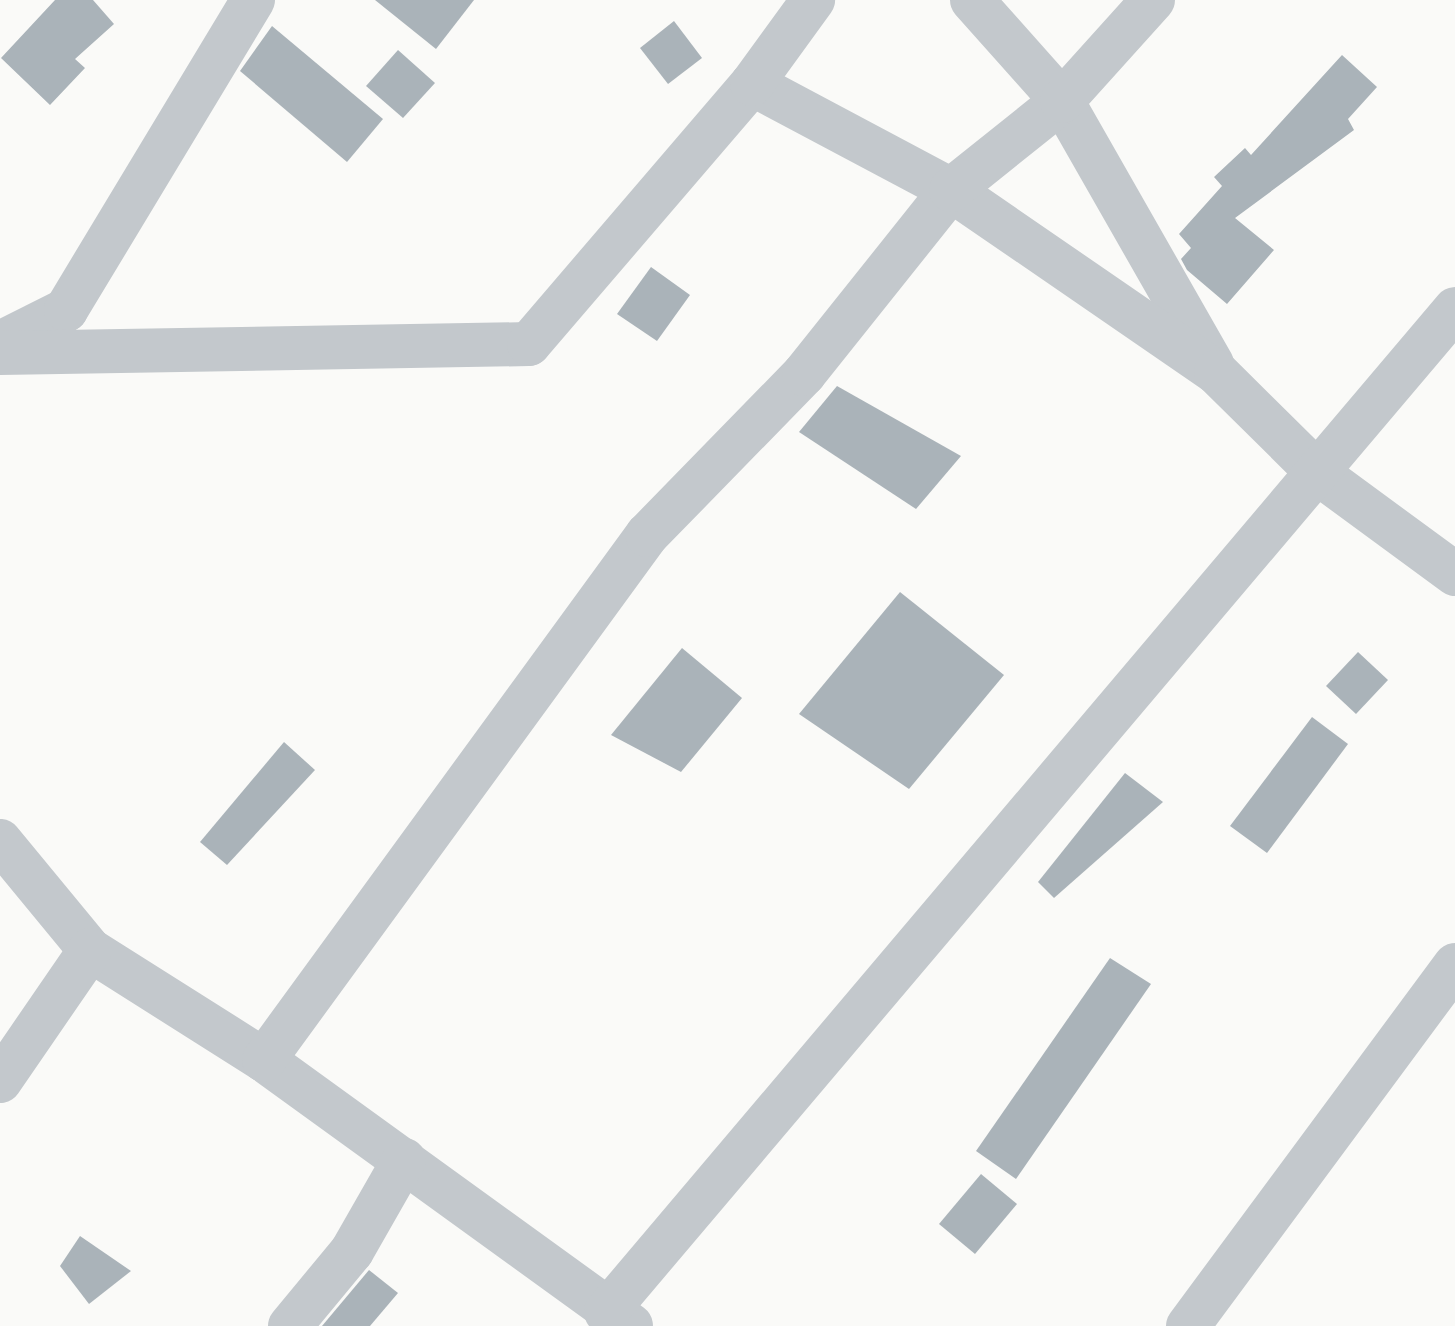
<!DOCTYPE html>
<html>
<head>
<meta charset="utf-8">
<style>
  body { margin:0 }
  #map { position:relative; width:1455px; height:1326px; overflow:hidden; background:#fafaf8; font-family:"PT Sans Narrow",sans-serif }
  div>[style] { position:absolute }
  .building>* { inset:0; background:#aab3b9 }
  .minor>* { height:44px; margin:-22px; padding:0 22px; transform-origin:22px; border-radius:22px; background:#c3c8cc }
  span { translate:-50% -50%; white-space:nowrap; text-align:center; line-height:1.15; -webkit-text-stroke:8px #fff; paint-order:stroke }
</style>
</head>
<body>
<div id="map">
  <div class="building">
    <i style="clip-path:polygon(55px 0,93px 0,114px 24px,75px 59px,85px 68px,50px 105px,1px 58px)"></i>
    <i style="clip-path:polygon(375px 0,474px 0,436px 49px)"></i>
    <i style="clip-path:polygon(674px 21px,702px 58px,668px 84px,640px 48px)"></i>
    <i style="clip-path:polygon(272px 26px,383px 119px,347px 162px,240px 71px)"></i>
    <i style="clip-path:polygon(398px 50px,435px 83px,403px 118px,366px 86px)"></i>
    <i style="clip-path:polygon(1342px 55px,1377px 87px,1348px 119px,1354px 130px,1235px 218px,1274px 250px,1227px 304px,1187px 270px,1181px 259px,1191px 248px,1179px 234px,1222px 186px,1214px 177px,1245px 148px,1251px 155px)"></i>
    <i style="clip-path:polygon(651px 267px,690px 295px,657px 341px,617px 314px)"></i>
    <i style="clip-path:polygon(837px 386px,961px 456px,916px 509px,799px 432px)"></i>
    <i style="clip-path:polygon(900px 592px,1004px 675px,909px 789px,799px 714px)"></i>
    <i style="clip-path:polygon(682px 648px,742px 698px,681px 772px,611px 735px)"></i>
    <i style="clip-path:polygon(1358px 652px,1388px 680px,1356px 714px,1326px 686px)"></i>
    <i style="clip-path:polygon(1312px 717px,1348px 744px,1267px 853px,1230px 826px)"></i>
    <i style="clip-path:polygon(284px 742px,315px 770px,227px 865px,200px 842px)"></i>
    <i style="clip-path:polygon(1125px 773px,1163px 802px,1054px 898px,1038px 882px)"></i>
    <i style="clip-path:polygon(1110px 958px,1151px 984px,1016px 1179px,976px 1151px)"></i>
    <i style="clip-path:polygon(981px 1174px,1017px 1204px,975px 1254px,939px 1224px)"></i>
    <i style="clip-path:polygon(80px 1236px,131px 1271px,89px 1304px,60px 1266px)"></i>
    <i style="clip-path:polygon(369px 1270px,398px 1293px,370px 1326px,322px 1326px)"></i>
  </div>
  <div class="minor">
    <i style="left:972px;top:0;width:135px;rotate:48.3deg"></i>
    <i style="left:1062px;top:101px;width:303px;rotate:60.3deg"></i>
    <i style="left:752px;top:84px;width:225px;rotate:28deg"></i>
    <i style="left:951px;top:190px;width:321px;rotate:34.5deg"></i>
    <i style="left:1216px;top:372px;width:145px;rotate:44.7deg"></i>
    <i style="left:1319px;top:474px;width:169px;rotate:36.3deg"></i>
    <i style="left:0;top:343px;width:74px;rotate:-26.6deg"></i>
    <i style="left:66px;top:310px;width:362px;rotate:-58.9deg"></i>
    <i style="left:0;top:353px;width:529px;rotate:-0.97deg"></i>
    <i style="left:529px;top:344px;width:343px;rotate:-49.4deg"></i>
    <i style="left:752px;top:84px;width:104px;rotate:-54deg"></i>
    <i style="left:0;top:841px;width:141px;rotate:50.5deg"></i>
    <i style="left:90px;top:950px;width:206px;rotate:32.3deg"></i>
    <i style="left:264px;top:1060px;width:453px;rotate:35.9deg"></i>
    <i style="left:264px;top:1060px;width:650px;rotate:-53.89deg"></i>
    <i style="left:647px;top:535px;width:225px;rotate:-45.7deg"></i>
    <i style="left:804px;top:374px;width:236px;rotate:-51.4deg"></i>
    <i style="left:951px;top:190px;width:142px;rotate:-38.7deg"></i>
    <i style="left:1062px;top:101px;width:136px;rotate:-48deg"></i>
    <i style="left:0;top:1081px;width:159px;rotate:-55.5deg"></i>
    <i style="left:606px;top:1312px;width:1314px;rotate:-49.75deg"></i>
    <i style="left:290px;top:1326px;width:97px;rotate:-50.4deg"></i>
    <i style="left:352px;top:1251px;width:105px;rotate:-60.3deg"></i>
    <i style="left:1188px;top:1326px;width:449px;rotate:-53.5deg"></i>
  </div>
</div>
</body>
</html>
